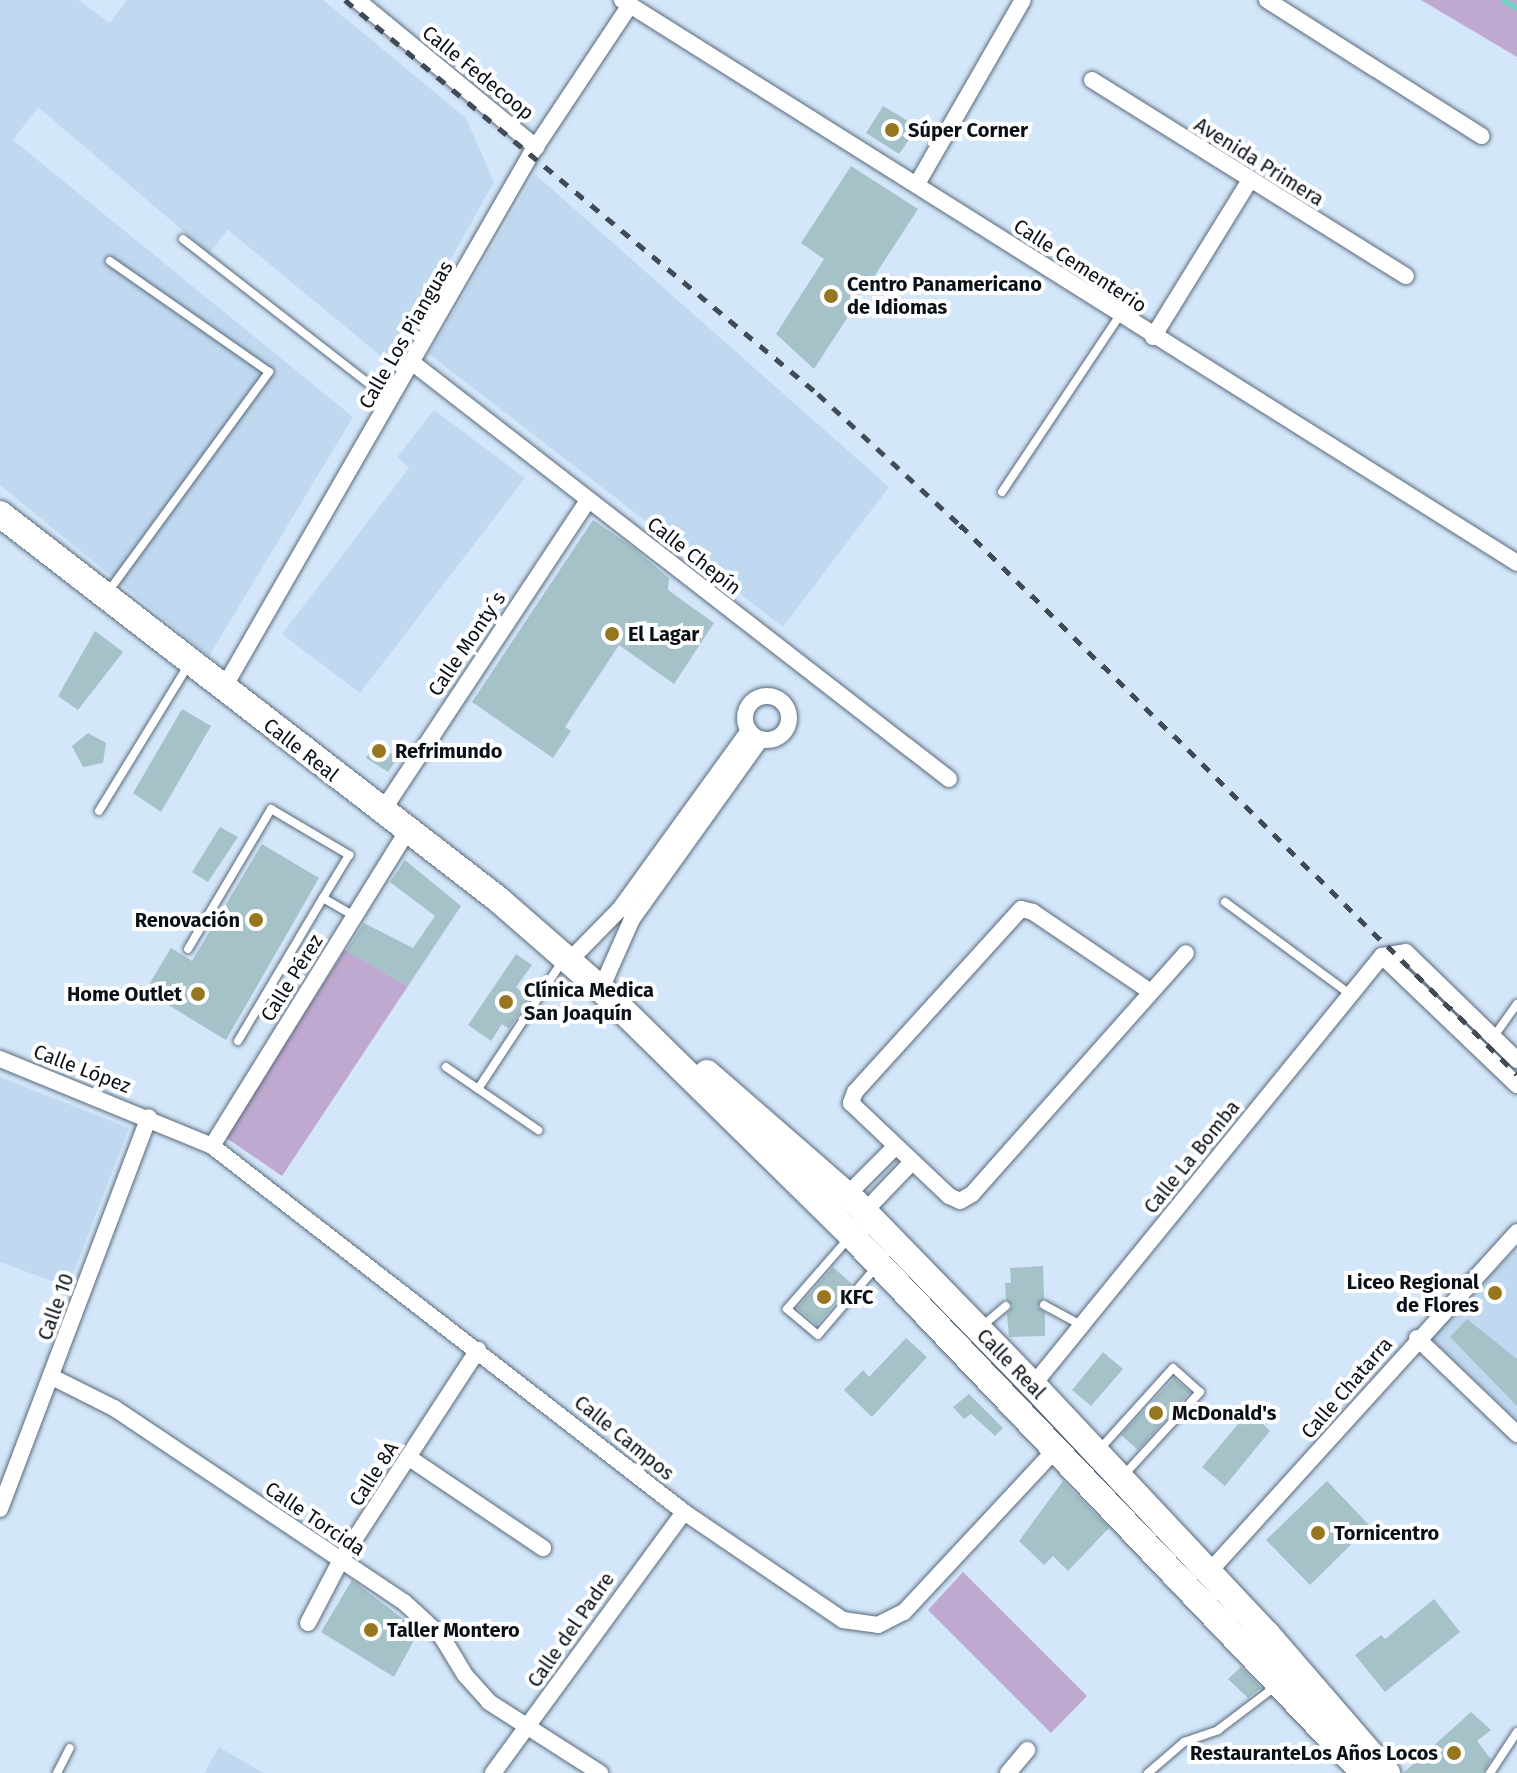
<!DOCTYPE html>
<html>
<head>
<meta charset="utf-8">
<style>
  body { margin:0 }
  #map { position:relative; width:1517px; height:1773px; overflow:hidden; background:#d4e7fa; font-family:"Fira Sans",sans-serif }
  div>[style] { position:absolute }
  .built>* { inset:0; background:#c0d9f0 }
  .green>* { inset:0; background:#c0a9d1 }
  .stream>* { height:5px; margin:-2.5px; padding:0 2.5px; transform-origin:2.5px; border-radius:2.5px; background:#6dd6c7 }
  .building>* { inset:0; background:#a5c2c9 }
  .roads { filter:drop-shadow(0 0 2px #586979) drop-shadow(0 0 2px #586979) }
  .service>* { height:8px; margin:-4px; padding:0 4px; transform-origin:4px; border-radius:4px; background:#fff }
  .minor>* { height:16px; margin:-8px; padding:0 8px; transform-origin:8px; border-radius:8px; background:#fff }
  .minor>.ring { margin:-8px; padding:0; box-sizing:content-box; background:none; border:16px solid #fff; border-radius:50% }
  .primary>* { height:26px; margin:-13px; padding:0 13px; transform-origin:13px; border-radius:13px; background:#fff }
  .rail>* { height:5px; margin-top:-2.5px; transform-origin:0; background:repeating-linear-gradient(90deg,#414b55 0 10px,transparent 0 20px) }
  .dots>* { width:22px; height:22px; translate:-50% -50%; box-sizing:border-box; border:4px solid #fff; border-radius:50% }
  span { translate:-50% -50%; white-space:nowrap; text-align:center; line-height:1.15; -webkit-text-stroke:8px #fff; paint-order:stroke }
  .street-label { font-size:20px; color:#0a1017 }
  .poi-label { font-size:20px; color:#0a1017; font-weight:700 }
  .left { translate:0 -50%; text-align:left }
  .right { translate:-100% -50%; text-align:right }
</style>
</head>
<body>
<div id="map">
  <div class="built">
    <i style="clip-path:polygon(0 0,78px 0,110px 23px,127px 0,323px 0,466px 118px,494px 182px,392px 365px,228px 230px,209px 253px,38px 107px,13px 140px,353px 417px,209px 656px,0 485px)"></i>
    <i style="clip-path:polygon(535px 174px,889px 487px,783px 627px,429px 354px)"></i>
    <i style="clip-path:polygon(434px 410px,525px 478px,360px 693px,282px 634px,409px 468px,397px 457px)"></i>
    <i style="clip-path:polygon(0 1077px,129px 1128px,68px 1287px,0 1262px)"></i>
    <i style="clip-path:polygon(1517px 1248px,1517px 1420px,1430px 1338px)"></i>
    <i style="clip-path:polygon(219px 1747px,264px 1773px,204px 1773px)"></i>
  </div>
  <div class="green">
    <i style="clip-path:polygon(1421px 0,1517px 0,1517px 57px)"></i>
    <i style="clip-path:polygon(345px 950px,408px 986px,282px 1176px,225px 1137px)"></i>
    <i style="clip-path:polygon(963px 1572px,1087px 1696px,1051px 1733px,928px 1610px)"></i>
  </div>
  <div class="stream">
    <i style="left:1503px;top:0;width:16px;rotate:30deg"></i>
  </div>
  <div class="building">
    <i style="clip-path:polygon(883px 106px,918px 127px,899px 154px,866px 133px)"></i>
    <i style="clip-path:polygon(851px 166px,918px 209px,814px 369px,776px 334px,824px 259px,801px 243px)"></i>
    <i style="clip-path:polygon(593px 520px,631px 546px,669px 578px,668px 590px,714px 623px,674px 684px,619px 645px,565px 727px,571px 731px,553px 758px,472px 702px)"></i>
    <i style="clip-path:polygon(95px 631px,123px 652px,78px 710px,58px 696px)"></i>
    <i style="clip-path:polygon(182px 709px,211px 726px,161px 812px,133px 793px)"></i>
    <i style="clip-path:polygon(88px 733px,106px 743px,103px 763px,83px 767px,72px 746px)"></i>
    <i style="clip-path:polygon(375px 743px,398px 758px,388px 772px,366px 758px)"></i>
    <i style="clip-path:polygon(220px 827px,238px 837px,208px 882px,192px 872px)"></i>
    <i style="clip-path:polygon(262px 844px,319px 878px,226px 1040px,145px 991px,171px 948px,192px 961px)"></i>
    <i style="clip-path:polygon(405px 860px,461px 906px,408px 986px,346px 951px,364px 923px,413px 948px,435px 916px,390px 882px)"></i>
    <i style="clip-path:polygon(516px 954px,532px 965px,516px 987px,529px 999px,509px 1029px,502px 1024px,491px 1041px,468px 1025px)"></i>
    <i style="clip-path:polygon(1043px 1266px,1044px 1298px,1037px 1306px,1045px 1313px,1045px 1336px,1009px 1337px,1007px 1314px,1013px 1306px,1006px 1299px,1005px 1283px,1011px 1283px,1010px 1268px)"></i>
    <i style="clip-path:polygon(833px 1267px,852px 1284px,817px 1325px,797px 1308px)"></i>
    <i style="clip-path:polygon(1467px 1319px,1517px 1359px,1517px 1406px,1450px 1337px)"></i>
    <i style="clip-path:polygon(906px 1338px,927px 1357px,872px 1417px,844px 1390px,863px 1370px,869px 1377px)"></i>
    <i style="clip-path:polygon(1103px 1352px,1123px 1369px,1091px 1406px,1072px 1390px)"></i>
    <i style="clip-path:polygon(1174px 1378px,1190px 1392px,1138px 1450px,1121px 1435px)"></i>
    <i style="clip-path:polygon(969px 1394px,1003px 1428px,995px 1436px,971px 1414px,964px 1419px,953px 1407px)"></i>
    <i style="clip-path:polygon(1250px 1410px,1270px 1431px,1225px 1486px,1202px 1467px)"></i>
    <i style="clip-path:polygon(1063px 1481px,1109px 1528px,1068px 1571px,1053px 1556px,1044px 1565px,1019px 1541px)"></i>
    <i style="clip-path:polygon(1327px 1481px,1370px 1526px,1310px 1585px,1266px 1540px)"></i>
    <i style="clip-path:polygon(352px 1580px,419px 1631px,394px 1677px,321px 1632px)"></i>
    <i style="clip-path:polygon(1434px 1599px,1460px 1632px,1385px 1692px,1355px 1655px,1381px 1635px,1385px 1639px)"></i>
    <i style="clip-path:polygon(1241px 1667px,1261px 1688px,1248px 1698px,1228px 1679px)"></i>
    <i style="clip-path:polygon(1471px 1712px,1491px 1730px,1477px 1741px,1491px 1759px,1483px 1773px,1403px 1773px)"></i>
  </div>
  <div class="roads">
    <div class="service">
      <i style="left:183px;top:239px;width:264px;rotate:37.9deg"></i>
      <i style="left:1002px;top:492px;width:213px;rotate:-56.3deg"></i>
      <i style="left:108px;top:592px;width:273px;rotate:-53.8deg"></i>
      <i style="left:269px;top:372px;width:194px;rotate:-145.1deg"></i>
      <i style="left:99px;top:811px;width:172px;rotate:-58.5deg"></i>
      <i style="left:1225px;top:902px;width:155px;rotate:36.4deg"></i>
      <i style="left:188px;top:949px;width:163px;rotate:-59.3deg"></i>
      <i style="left:271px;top:809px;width:91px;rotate:30.5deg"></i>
      <i style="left:349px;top:855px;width:50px;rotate:121.2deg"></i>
      <i style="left:323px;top:898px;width:36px;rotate:30deg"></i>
      <i style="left:1492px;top:1039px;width:43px;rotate:-54.5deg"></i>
      <i style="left:238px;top:1041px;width:166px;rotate:-59.3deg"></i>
      <i style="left:446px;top:1067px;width:112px;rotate:34.4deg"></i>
      <i style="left:478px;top:1089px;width:154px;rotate:-56.6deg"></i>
      <i style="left:848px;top:1239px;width:93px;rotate:131.1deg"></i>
      <i style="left:787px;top:1309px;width:40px;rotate:40deg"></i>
      <i style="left:818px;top:1335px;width:89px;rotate:-49.5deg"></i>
      <i style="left:1044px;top:1305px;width:42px;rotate:28.4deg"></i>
      <i style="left:982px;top:1326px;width:31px;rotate:-40deg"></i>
      <i style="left:1098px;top:1451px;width:112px;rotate:-47.9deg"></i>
      <i style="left:1173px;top:1368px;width:36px;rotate:42deg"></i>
      <i style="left:1200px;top:1392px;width:114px;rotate:132.5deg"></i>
      <i style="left:57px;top:1773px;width:28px;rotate:-63deg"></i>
      <i style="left:1148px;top:1773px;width:48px;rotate:-40.7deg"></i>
      <i style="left:1184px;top:1742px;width:36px;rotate:-19deg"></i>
      <i style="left:1218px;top:1730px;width:73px;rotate:-37.2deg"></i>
      <i style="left:1490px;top:1773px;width:49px;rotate:-56.6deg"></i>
    </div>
    <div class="minor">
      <i style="left:357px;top:0;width:232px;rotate:39.4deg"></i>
      <i style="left:622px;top:0;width:1057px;rotate:32.17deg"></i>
      <i style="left:1267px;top:0;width:254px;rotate:32.4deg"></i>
      <i style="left:1092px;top:80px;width:370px;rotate:32deg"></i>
      <i style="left:917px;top:184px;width:212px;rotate:-60.1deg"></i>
      <i style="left:1153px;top:337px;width:185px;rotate:-58.3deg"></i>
      <i style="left:414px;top:364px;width:677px;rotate:37.8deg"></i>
      <i style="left:223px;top:689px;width:617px;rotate:-60.07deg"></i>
      <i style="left:531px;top:154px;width:179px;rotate:-56.4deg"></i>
      <i class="ring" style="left:745px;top:696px;width:28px;height:28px"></i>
      <i style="left:381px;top:813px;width:375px;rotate:-56.5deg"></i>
      <i style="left:1382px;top:956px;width:187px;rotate:43.7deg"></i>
      <i style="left:570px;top:960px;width:71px;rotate:-45.6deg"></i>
      <i style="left:620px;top:909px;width:220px;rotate:-54.1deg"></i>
      <i style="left:601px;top:989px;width:77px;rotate:-66.1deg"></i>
      <i style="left:632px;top:919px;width:220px;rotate:-54.4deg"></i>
      <i style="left:1151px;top:992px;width:143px;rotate:-145.9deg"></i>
      <i style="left:1033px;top:912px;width:12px;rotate:-166deg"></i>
      <i style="left:1021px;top:909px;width:247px;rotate:132.2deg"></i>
      <i style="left:855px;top:1092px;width:12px;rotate:110deg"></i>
      <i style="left:851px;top:1103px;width:135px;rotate:43.5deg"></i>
      <i style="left:949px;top:1196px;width:12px;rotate:24deg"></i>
      <i style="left:960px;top:1201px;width:14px;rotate:-30deg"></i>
      <i style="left:972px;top:1194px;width:322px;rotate:-48.4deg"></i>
      <i style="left:0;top:1059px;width:229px;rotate:22.3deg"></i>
      <i style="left:212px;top:1146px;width:597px;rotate:37.79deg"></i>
      <i style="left:684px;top:1512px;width:192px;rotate:34.2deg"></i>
      <i style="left:843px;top:1620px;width:35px;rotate:8deg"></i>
      <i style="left:878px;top:1625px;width:29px;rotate:-27deg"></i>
      <i style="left:904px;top:1612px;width:223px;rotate:-47deg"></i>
      <i style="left:212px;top:1146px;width:370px;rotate:-58.2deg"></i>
      <i style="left:847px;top:1195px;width:68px;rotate:-45deg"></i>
      <i style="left:864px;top:1212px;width:69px;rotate:-46.2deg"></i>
      <i style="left:1417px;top:1338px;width:139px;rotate:43.8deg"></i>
      <i style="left:52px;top:1377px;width:69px;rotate:26.6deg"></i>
      <i style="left:114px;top:1408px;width:349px;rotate:33.8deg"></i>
      <i style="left:404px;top:1602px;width:52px;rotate:42.6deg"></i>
      <i style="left:442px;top:1637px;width:44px;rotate:58.8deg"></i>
      <i style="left:465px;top:1675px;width:36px;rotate:48deg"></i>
      <i style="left:489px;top:1702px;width:132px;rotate:32.6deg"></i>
      <i style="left:1033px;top:1385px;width:553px;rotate:-50.87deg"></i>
      <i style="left:1382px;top:956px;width:24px;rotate:-9deg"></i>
      <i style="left:1406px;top:952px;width:155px;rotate:44.2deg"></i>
      <i style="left:408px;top:1457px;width:163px;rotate:34deg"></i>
      <i style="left:0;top:1509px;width:419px;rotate:-69.2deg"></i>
      <i style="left:1209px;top:1572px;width:459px;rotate:-47.8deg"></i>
      <i style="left:308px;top:1623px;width:71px;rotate:-62.4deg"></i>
      <i style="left:341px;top:1560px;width:251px;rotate:-56.9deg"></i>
      <i style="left:493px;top:1773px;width:323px;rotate:-53.8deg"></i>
      <i style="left:1008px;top:1773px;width:30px;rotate:-50deg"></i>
    </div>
    <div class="primary">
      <i style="left:0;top:514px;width:631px;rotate:37.72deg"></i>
      <i style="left:499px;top:900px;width:135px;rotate:41.1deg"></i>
      <i style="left:601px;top:989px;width:351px;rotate:44.5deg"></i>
      <i style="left:851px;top:1235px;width:743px;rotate:46.36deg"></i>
      <i style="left:707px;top:1073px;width:196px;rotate:41.1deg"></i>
      <i style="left:855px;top:1202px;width:255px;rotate:45.8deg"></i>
      <i style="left:1033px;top:1385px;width:342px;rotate:46.8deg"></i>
      <i style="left:1267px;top:1634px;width:184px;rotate:49.2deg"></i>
    </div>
  </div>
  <div class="rail">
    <i style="left:345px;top:0;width:616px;rotate:39.79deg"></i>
    <i style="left:818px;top:394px;width:193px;rotate:42.7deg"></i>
    <i style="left:960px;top:525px;width:782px;rotate:44.59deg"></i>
  </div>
  <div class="dots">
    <i style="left:892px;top:130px;background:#96771f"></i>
    <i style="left:831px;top:296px;background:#96771f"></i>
    <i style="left:612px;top:634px;background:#96771f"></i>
    <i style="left:379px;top:751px;background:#96771f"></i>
    <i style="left:256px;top:920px;background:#96771f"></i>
    <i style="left:198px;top:994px;background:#96771f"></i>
    <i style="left:506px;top:1002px;background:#96771f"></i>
    <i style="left:1495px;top:1293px;background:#96771f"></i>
    <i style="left:824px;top:1297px;background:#96771f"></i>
    <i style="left:1156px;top:1413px;background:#96771f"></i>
    <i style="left:1318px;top:1533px;background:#96771f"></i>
    <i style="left:371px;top:1630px;background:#96771f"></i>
    <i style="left:1454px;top:1753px;background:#96771f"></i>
  </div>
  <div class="street-label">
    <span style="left:478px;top:73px;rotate:39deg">Calle Fedecoop</span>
    <span style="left:1259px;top:162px;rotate:32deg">Avenida Primera</span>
    <span style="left:1080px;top:266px;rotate:33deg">Calle Cementerio</span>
    <span style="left:406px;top:335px;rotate:-60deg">Calle Los Pianguas</span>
    <span style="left:694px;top:556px;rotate:38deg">Calle Chepín</span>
    <span style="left:467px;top:644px;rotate:-56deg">Calle Monty´s</span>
    <span style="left:301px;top:750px;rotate:38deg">Calle Real</span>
    <span style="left:292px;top:978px;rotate:-58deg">Calle Pérez</span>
    <span style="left:82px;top:1069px;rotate:21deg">Calle López</span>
    <span style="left:1192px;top:1157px;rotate:-51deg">Calle La Bomba</span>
    <span style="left:56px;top:1307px;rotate:-70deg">Calle 10</span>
    <span style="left:1011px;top:1364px;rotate:46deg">Calle Real</span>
    <span style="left:1347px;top:1388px;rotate:-49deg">Calle Chatarra</span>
    <span style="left:624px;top:1438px;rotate:39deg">Calle Campos</span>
    <span style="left:374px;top:1474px;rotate:-57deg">Calle 8A</span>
    <span style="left:315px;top:1519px;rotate:34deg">Calle Torcida</span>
    <span style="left:571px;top:1630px;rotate:-55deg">Calle del Padre</span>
  </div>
  <div class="poi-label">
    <span class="left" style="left:908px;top:130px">Súper Corner</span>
    <span class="left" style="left:847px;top:296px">Centro Panamericano<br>de Idiomas</span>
    <span class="left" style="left:628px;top:634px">El Lagar</span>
    <span class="left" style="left:395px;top:751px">Refrimundo</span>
    <span class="right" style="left:240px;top:920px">Renovación</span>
    <span class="left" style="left:524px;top:1002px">Clínica Medica<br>San Joaquín</span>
    <span class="right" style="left:182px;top:994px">Home Outlet</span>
    <span class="right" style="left:1479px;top:1294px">Liceo Regional<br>de Flores</span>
    <span class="left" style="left:840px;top:1297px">KFC</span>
    <span class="left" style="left:1172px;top:1413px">McDonald's</span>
    <span class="left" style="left:1334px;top:1533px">Tornicentro</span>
    <span class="left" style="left:387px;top:1630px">Taller Montero</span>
    <span class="right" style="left:1438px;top:1753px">RestauranteLos Años Locos</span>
  </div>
</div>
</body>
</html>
